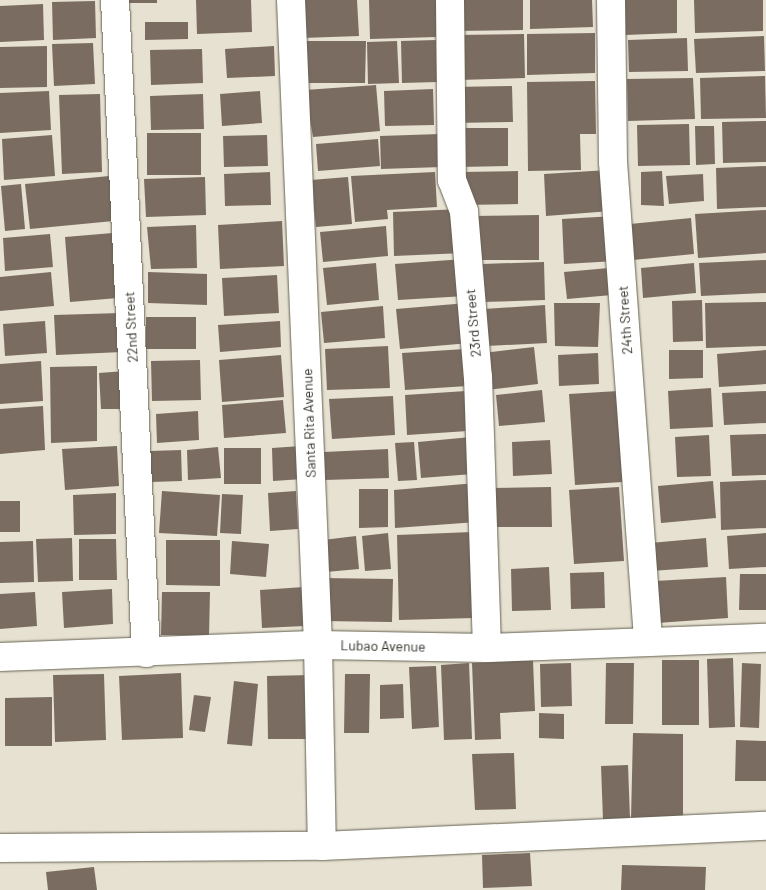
<!DOCTYPE html>
<html>
<head>
<meta charset="utf-8">
<style>
  body { margin:0 }
  #map { position:relative; width:766px; height:890px; overflow:hidden; background:#e6e1d0; font-family:Barlow,sans-serif }
  div>[style] { position:absolute }
  .building>* { inset:0; background:#7b6c62 }
  .roads { filter:drop-shadow(0 0 1px #666252) drop-shadow(0 0 1px #666252) }
  .street>* { height:28px; margin:-14px; padding:0 14px; transform-origin:14px; border-radius:14px; background:#fff }
  span { translate:-50% -50%; white-space:nowrap; text-align:center; line-height:1.15; -webkit-text-stroke:5px #fff; paint-order:stroke }
  .street-label { font-size:14px; color:#323029 }
</style>
</head>
<body>
<div id="map">
  <div class="building">
    <i style="clip-path:polygon(122px 0,157px 0,157px 3px,123px 3px)"></i>
    <i style="clip-path:polygon(196px 0,251px 0,252px 32px,197px 34px)"></i>
    <i style="clip-path:polygon(301px 0,357px 0,359px 36px,302px 38px)"></i>
    <i style="clip-path:polygon(369px 0,436px 0,436px 37px,370px 39px)"></i>
    <i style="clip-path:polygon(455px 0,523px 0,523px 30px,455px 31px)"></i>
    <i style="clip-path:polygon(530px 0,592px 0,593px 27px,530px 29px)"></i>
    <i style="clip-path:polygon(625px 0,677px 0,677px 33px,625px 35px)"></i>
    <i style="clip-path:polygon(694px 0,763px 0,763px 31px,695px 33px)"></i>
    <i style="clip-path:polygon(95px 1px,96px 38px,53px 40px,52px 2px)"></i>
    <i style="clip-path:polygon(43px 4px,44px 40px,0 42px,0 6px)"></i>
    <i style="clip-path:polygon(145px 22px,188px 22px,188px 39px,145px 40px)"></i>
    <i style="clip-path:polygon(595px 33px,595px 73px,527px 75px,527px 34px)"></i>
    <i style="clip-path:polygon(524px 34px,525px 78px,458px 80px,456px 35px)"></i>
    <i style="clip-path:polygon(764px 36px,765px 71px,696px 73px,694px 39px)"></i>
    <i style="clip-path:polygon(687px 38px,688px 71px,629px 72px,628px 40px)"></i>
    <i style="clip-path:polygon(436px 40px,437px 82px,402px 83px,401px 41px)"></i>
    <i style="clip-path:polygon(303px 41px,366px 41px,365px 83px,303px 83px)"></i>
    <i style="clip-path:polygon(397px 41px,399px 83px,368px 84px,367px 42px)"></i>
    <i style="clip-path:polygon(93px 43px,95px 84px,54px 86px,52px 44px)"></i>
    <i style="clip-path:polygon(47px 46px,47px 87px,0 88px,0 47px)"></i>
    <i style="clip-path:polygon(274px 46px,275px 76px,227px 78px,225px 49px)"></i>
    <i style="clip-path:polygon(202px 49px,203px 83px,151px 85px,150px 50px)"></i>
    <i style="clip-path:polygon(765px 76px,766px 118px,701px 119px,700px 78px)"></i>
    <i style="clip-path:polygon(693px 78px,695px 119px,628px 121px,627px 79px)"></i>
    <i style="clip-path:polygon(595px 81px,596px 134px,580px 134px,581px 170px,528px 171px,527px 82px)"></i>
    <i style="clip-path:polygon(376px 85px,380px 131px,313px 137px,305px 90px)"></i>
    <i style="clip-path:polygon(512px 86px,513px 122px,453px 123px,453px 87px)"></i>
    <i style="clip-path:polygon(433px 89px,434px 125px,385px 126px,384px 91px)"></i>
    <i style="clip-path:polygon(49px 91px,51px 130px,0 133px,0 93px)"></i>
    <i style="clip-path:polygon(260px 91px,262px 123px,222px 126px,220px 94px)"></i>
    <i style="clip-path:polygon(100px 94px,102px 172px,62px 174px,59px 95px)"></i>
    <i style="clip-path:polygon(203px 94px,204px 129px,151px 130px,150px 96px)"></i>
    <i style="clip-path:polygon(766px 121px,766px 162px,723px 163px,722px 122px)"></i>
    <i style="clip-path:polygon(689px 124px,690px 165px,638px 166px,637px 125px)"></i>
    <i style="clip-path:polygon(695px 126px,714px 126px,715px 164px,696px 165px)"></i>
    <i style="clip-path:polygon(460px 128px,508px 128px,508px 166px,460px 167px)"></i>
    <i style="clip-path:polygon(147px 133px,201px 133px,201px 175px,147px 175px)"></i>
    <i style="clip-path:polygon(440px 134px,442px 167px,381px 169px,380px 136px)"></i>
    <i style="clip-path:polygon(52px 135px,55px 176px,4px 180px,2px 139px)"></i>
    <i style="clip-path:polygon(267px 135px,268px 166px,224px 167px,223px 136px)"></i>
    <i style="clip-path:polygon(378px 139px,380px 166px,318px 171px,316px 144px)"></i>
    <i style="clip-path:polygon(766px 166px,766px 207px,717px 209px,716px 168px)"></i>
    <i style="clip-path:polygon(608px 170px,611px 211px,546px 216px,544px 174px)"></i>
    <i style="clip-path:polygon(518px 171px,518px 204px,462px 205px,461px 172px)"></i>
    <i style="clip-path:polygon(662px 171px,664px 206px,641px 205px,641px 172px)"></i>
    <i style="clip-path:polygon(270px 172px,271px 205px,225px 206px,224px 174px)"></i>
    <i style="clip-path:polygon(435px 172px,437px 207px,387px 210px,388px 219px,355px 222px,351px 176px)"></i>
    <i style="clip-path:polygon(703px 174px,704px 201px,669px 204px,666px 176px)"></i>
    <i style="clip-path:polygon(120px 175px,124px 220px,30px 229px,25px 184px)"></i>
    <i style="clip-path:polygon(205px 177px,206px 215px,146px 217px,144px 179px)"></i>
    <i style="clip-path:polygon(348px 177px,352px 224px,316px 227px,311px 180px)"></i>
    <i style="clip-path:polygon(21px 184px,25px 229px,5px 231px,1px 186px)"></i>
    <i style="clip-path:polygon(462px 209px,464px 253px,394px 256px,393px 212px)"></i>
    <i style="clip-path:polygon(766px 210px,766px 253px,698px 258px,695px 214px)"></i>
    <i style="clip-path:polygon(539px 215px,539px 260px,472px 260px,472px 216px)"></i>
    <i style="clip-path:polygon(615px 216px,616px 261px,564px 264px,562px 219px)"></i>
    <i style="clip-path:polygon(691px 218px,694px 254px,633px 260px,630px 224px)"></i>
    <i style="clip-path:polygon(282px 221px,284px 266px,220px 269px,218px 225px)"></i>
    <i style="clip-path:polygon(196px 225px,197px 268px,151px 269px,147px 227px)"></i>
    <i style="clip-path:polygon(386px 226px,388px 256px,323px 262px,320px 232px)"></i>
    <i style="clip-path:polygon(113px 233px,118px 298px,70px 302px,65px 237px)"></i>
    <i style="clip-path:polygon(50px 234px,53px 267px,5px 271px,3px 238px)"></i>
    <i style="clip-path:polygon(464px 259px,466px 296px,398px 300px,395px 264px)"></i>
    <i style="clip-path:polygon(766px 260px,766px 293px,701px 296px,699px 263px)"></i>
    <i style="clip-path:polygon(544px 262px,545px 300px,483px 302px,482px 264px)"></i>
    <i style="clip-path:polygon(376px 263px,379px 300px,327px 305px,323px 268px)"></i>
    <i style="clip-path:polygon(694px 263px,696px 293px,643px 298px,641px 268px)"></i>
    <i style="clip-path:polygon(609px 268px,612px 295px,567px 299px,564px 272px)"></i>
    <i style="clip-path:polygon(51px 272px,54px 306px,0 311px,0 277px)"></i>
    <i style="clip-path:polygon(148px 272px,207px 274px,207px 305px,148px 303px)"></i>
    <i style="clip-path:polygon(277px 275px,279px 313px,224px 316px,222px 278px)"></i>
    <i style="clip-path:polygon(702px 300px,703px 341px,673px 342px,672px 301px)"></i>
    <i style="clip-path:polygon(766px 302px,766px 346px,706px 348px,705px 303px)"></i>
    <i style="clip-path:polygon(467px 303px,470px 343px,400px 349px,396px 309px)"></i>
    <i style="clip-path:polygon(554px 303px,600px 303px,598px 347px,555px 346px)"></i>
    <i style="clip-path:polygon(545px 305px,547px 343px,486px 346px,484px 309px)"></i>
    <i style="clip-path:polygon(383px 306px,385px 338px,324px 343px,321px 312px)"></i>
    <i style="clip-path:polygon(121px 313px,122px 352px,56px 355px,54px 315px)"></i>
    <i style="clip-path:polygon(146px 317px,196px 317px,196px 349px,146px 349px)"></i>
    <i style="clip-path:polygon(45px 321px,47px 353px,5px 356px,3px 324px)"></i>
    <i style="clip-path:polygon(280px 321px,281px 347px,220px 352px,218px 325px)"></i>
    <i style="clip-path:polygon(388px 346px,390px 388px,327px 390px,325px 349px)"></i>
    <i style="clip-path:polygon(534px 347px,538px 384px,487px 390px,483px 353px)"></i>
    <i style="clip-path:polygon(465px 349px,468px 386px,405px 390px,402px 353px)"></i>
    <i style="clip-path:polygon(669px 350px,703px 350px,703px 378px,669px 379px)"></i>
    <i style="clip-path:polygon(766px 350px,766px 384px,719px 387px,717px 354px)"></i>
    <i style="clip-path:polygon(598px 353px,599px 384px,559px 386px,558px 355px)"></i>
    <i style="clip-path:polygon(281px 355px,284px 397px,222px 402px,219px 360px)"></i>
    <i style="clip-path:polygon(200px 360px,201px 400px,152px 401px,151px 361px)"></i>
    <i style="clip-path:polygon(41px 361px,43px 401px,0 404px,0 364px)"></i>
    <i style="clip-path:polygon(97px 366px,97px 441px,51px 443px,50px 367px)"></i>
    <i style="clip-path:polygon(125px 371px,127px 409px,101px 409px,99px 373px)"></i>
    <i style="clip-path:polygon(711px 388px,713px 427px,670px 429px,668px 391px)"></i>
    <i style="clip-path:polygon(542px 390px,545px 422px,499px 426px,496px 395px)"></i>
    <i style="clip-path:polygon(466px 391px,468px 431px,407px 435px,405px 395px)"></i>
    <i style="clip-path:polygon(618px 391px,623px 482px,575px 485px,569px 394px)"></i>
    <i style="clip-path:polygon(766px 391px,766px 423px,724px 425px,722px 393px)"></i>
    <i style="clip-path:polygon(393px 396px,395px 435px,332px 439px,329px 399px)"></i>
    <i style="clip-path:polygon(283px 400px,286px 433px,224px 438px,222px 405px)"></i>
    <i style="clip-path:polygon(43px 406px,45px 450px,0 454px,0 409px)"></i>
    <i style="clip-path:polygon(198px 411px,199px 440px,157px 443px,156px 414px)"></i>
    <i style="clip-path:polygon(766px 434px,766px 475px,732px 476px,730px 435px)"></i>
    <i style="clip-path:polygon(709px 435px,711px 476px,677px 477px,675px 437px)"></i>
    <i style="clip-path:polygon(471px 437px,473px 474px,421px 478px,418px 442px)"></i>
    <i style="clip-path:polygon(550px 440px,552px 474px,513px 476px,512px 442px)"></i>
    <i style="clip-path:polygon(414px 442px,417px 480px,398px 481px,395px 443px)"></i>
    <i style="clip-path:polygon(117px 446px,119px 486px,65px 490px,62px 449px)"></i>
    <i style="clip-path:polygon(301px 446px,303px 479px,273px 481px,272px 448px)"></i>
    <i style="clip-path:polygon(218px 447px,221px 478px,188px 480px,187px 450px)"></i>
    <i style="clip-path:polygon(224px 448px,261px 448px,261px 484px,224px 484px)"></i>
    <i style="clip-path:polygon(388px 449px,389px 478px,325px 480px,324px 452px)"></i>
    <i style="clip-path:polygon(181px 450px,182px 481px,151px 482px,150px 451px)"></i>
    <i style="clip-path:polygon(766px 480px,766px 528px,721px 530px,720px 482px)"></i>
    <i style="clip-path:polygon(713px 481px,716px 518px,661px 523px,658px 486px)"></i>
    <i style="clip-path:polygon(476px 483px,477px 522px,395px 528px,394px 490px)"></i>
    <i style="clip-path:polygon(551px 487px,552px 527px,495px 527px,492px 488px)"></i>
    <i style="clip-path:polygon(619px 487px,624px 561px,574px 564px,569px 490px)"></i>
    <i style="clip-path:polygon(359px 489px,388px 489px,388px 527px,359px 528px)"></i>
    <i style="clip-path:polygon(162px 491px,220px 495px,217px 536px,159px 533px)"></i>
    <i style="clip-path:polygon(296px 491px,298px 529px,270px 531px,268px 493px)"></i>
    <i style="clip-path:polygon(116px 493px,116px 534px,74px 535px,73px 495px)"></i>
    <i style="clip-path:polygon(222px 494px,243px 495px,241px 534px,220px 533px)"></i>
    <i style="clip-path:polygon(0 501px,20px 501px,20px 532px,0 532px)"></i>
    <i style="clip-path:polygon(472px 532px,474px 618px,399px 620px,397px 535px)"></i>
    <i style="clip-path:polygon(388px 533px,391px 569px,365px 571px,362px 536px)"></i>
    <i style="clip-path:polygon(766px 533px,766px 567px,729px 569px,727px 536px)"></i>
    <i style="clip-path:polygon(356px 536px,359px 569px,326px 572px,323px 540px)"></i>
    <i style="clip-path:polygon(72px 538px,73px 581px,38px 582px,36px 539px)"></i>
    <i style="clip-path:polygon(706px 538px,708px 567px,651px 571px,650px 543px)"></i>
    <i style="clip-path:polygon(79px 539px,116px 539px,117px 580px,79px 580px)"></i>
    <i style="clip-path:polygon(166px 540px,220px 540px,220px 586px,166px 585px)"></i>
    <i style="clip-path:polygon(33px 541px,34px 582px,0 583px,0 542px)"></i>
    <i style="clip-path:polygon(232px 541px,269px 544px,266px 577px,230px 574px)"></i>
    <i style="clip-path:polygon(549px 567px,551px 610px,512px 611px,511px 569px)"></i>
    <i style="clip-path:polygon(604px 572px,605px 608px,571px 609px,570px 573px)"></i>
    <i style="clip-path:polygon(740px 574px,766px 574px,766px 610px,739px 610px)"></i>
    <i style="clip-path:polygon(726px 577px,728px 618px,657px 623px,655px 581px)"></i>
    <i style="clip-path:polygon(322px 578px,393px 579px,392px 622px,322px 621px)"></i>
    <i style="clip-path:polygon(304px 587px,305px 626px,262px 628px,260px 590px)"></i>
    <i style="clip-path:polygon(112px 589px,113px 624px,64px 628px,62px 592px)"></i>
    <i style="clip-path:polygon(35px 592px,37px 626px,0 629px,0 594px)"></i>
    <i style="clip-path:polygon(162px 592px,210px 592px,209px 636px,161px 635px)"></i>
    <i style="clip-path:polygon(733px 658px,735px 727px,709px 728px,707px 659px)"></i>
    <i style="clip-path:polygon(533px 660px,535px 711px,500px 713px,501px 739px,475px 740px,472px 663px)"></i>
    <i style="clip-path:polygon(662px 660px,699px 660px,699px 725px,662px 725px)"></i>
    <i style="clip-path:polygon(469px 663px,472px 739px,444px 740px,441px 665px)"></i>
    <i style="clip-path:polygon(571px 663px,572px 706px,541px 707px,540px 664px)"></i>
    <i style="clip-path:polygon(606px 663px,634px 663px,633px 724px,605px 724px)"></i>
    <i style="clip-path:polygon(742px 663px,761px 664px,759px 728px,740px 727px)"></i>
    <i style="clip-path:polygon(436px 666px,439px 727px,412px 729px,409px 667px)"></i>
    <i style="clip-path:polygon(181px 673px,183px 738px,122px 740px,119px 676px)"></i>
    <i style="clip-path:polygon(104px 674px,106px 740px,55px 742px,53px 675px)"></i>
    <i style="clip-path:polygon(345px 674px,370px 674px,369px 733px,344px 733px)"></i>
    <i style="clip-path:polygon(311px 675px,312px 739px,268px 739px,267px 676px)"></i>
    <i style="clip-path:polygon(234px 681px,258px 684px,252px 746px,227px 744px)"></i>
    <i style="clip-path:polygon(403px 684px,404px 718px,380px 719px,380px 685px)"></i>
    <i style="clip-path:polygon(194px 695px,211px 697px,205px 732px,189px 730px)"></i>
    <i style="clip-path:polygon(52px 697px,52px 746px,5px 746px,5px 698px)"></i>
    <i style="clip-path:polygon(539px 713px,564px 714px,564px 739px,539px 738px)"></i>
    <i style="clip-path:polygon(633px 733px,683px 734px,683px 820px,631px 819px)"></i>
    <i style="clip-path:polygon(736px 740px,766px 741px,766px 781px,735px 781px)"></i>
    <i style="clip-path:polygon(514px 753px,516px 809px,475px 810px,472px 754px)"></i>
    <i style="clip-path:polygon(628px 765px,630px 819px,603px 820px,601px 766px)"></i>
    <i style="clip-path:polygon(530px 853px,532px 886px,483px 888px,482px 855px)"></i>
    <i style="clip-path:polygon(622px 865px,706px 867px,705px 890px,621px 890px)"></i>
    <i style="clip-path:polygon(94px 867px,97px 890px,48px 890px,46px 872px)"></i>
  </div>
  <div class="roads">
    <div class="street">
      <i style="left:115px;top:0;width:654px;rotate:87.28deg"></i>
      <i style="left:291px;top:0;width:646px;rotate:87.6deg"></i>
      <i style="left:318px;top:645px;width:201px;rotate:88.9deg"></i>
      <i style="left:450px;top:0;width:180px;rotate:89.4deg"></i>
      <i style="left:452px;top:180px;width:34px;rotate:69deg"></i>
      <i style="left:464px;top:212px;width:166px;rotate:85.2deg"></i>
      <i style="left:478px;top:377px;width:271px;rotate:88.1deg"></i>
      <i style="left:611px;top:0;width:162px;rotate:89.3deg"></i>
      <i style="left:613px;top:162px;width:479px;rotate:85.8deg"></i>
      <i style="left:0;top:657px;width:318px;rotate:-2.2deg"></i>
      <i style="left:318px;top:645px;width:169px;rotate:1deg"></i>
      <i style="left:487px;top:648px;width:279px;rotate:-2.1deg"></i>
      <i style="left:0;top:848px;width:322px;rotate:-0.4deg"></i>
      <i style="left:322px;top:846px;width:444px;rotate:-2.6deg"></i>
    </div>
  </div>
  <div class="street-label">
    <span style="left:625px;top:320px;rotate:-94deg">24th Street</span>
    <span style="left:473px;top:323px;rotate:-95deg">23rd Street</span>
    <span style="left:131px;top:327px;rotate:-93deg">22nd Street</span>
    <span style="left:309px;top:423px;rotate:-92deg">Santa Rita Avenue</span>
    <span style="left:383px;top:646px;rotate:1deg">Lubao Avenue</span>
  </div>
</div>
</body>
</html>
